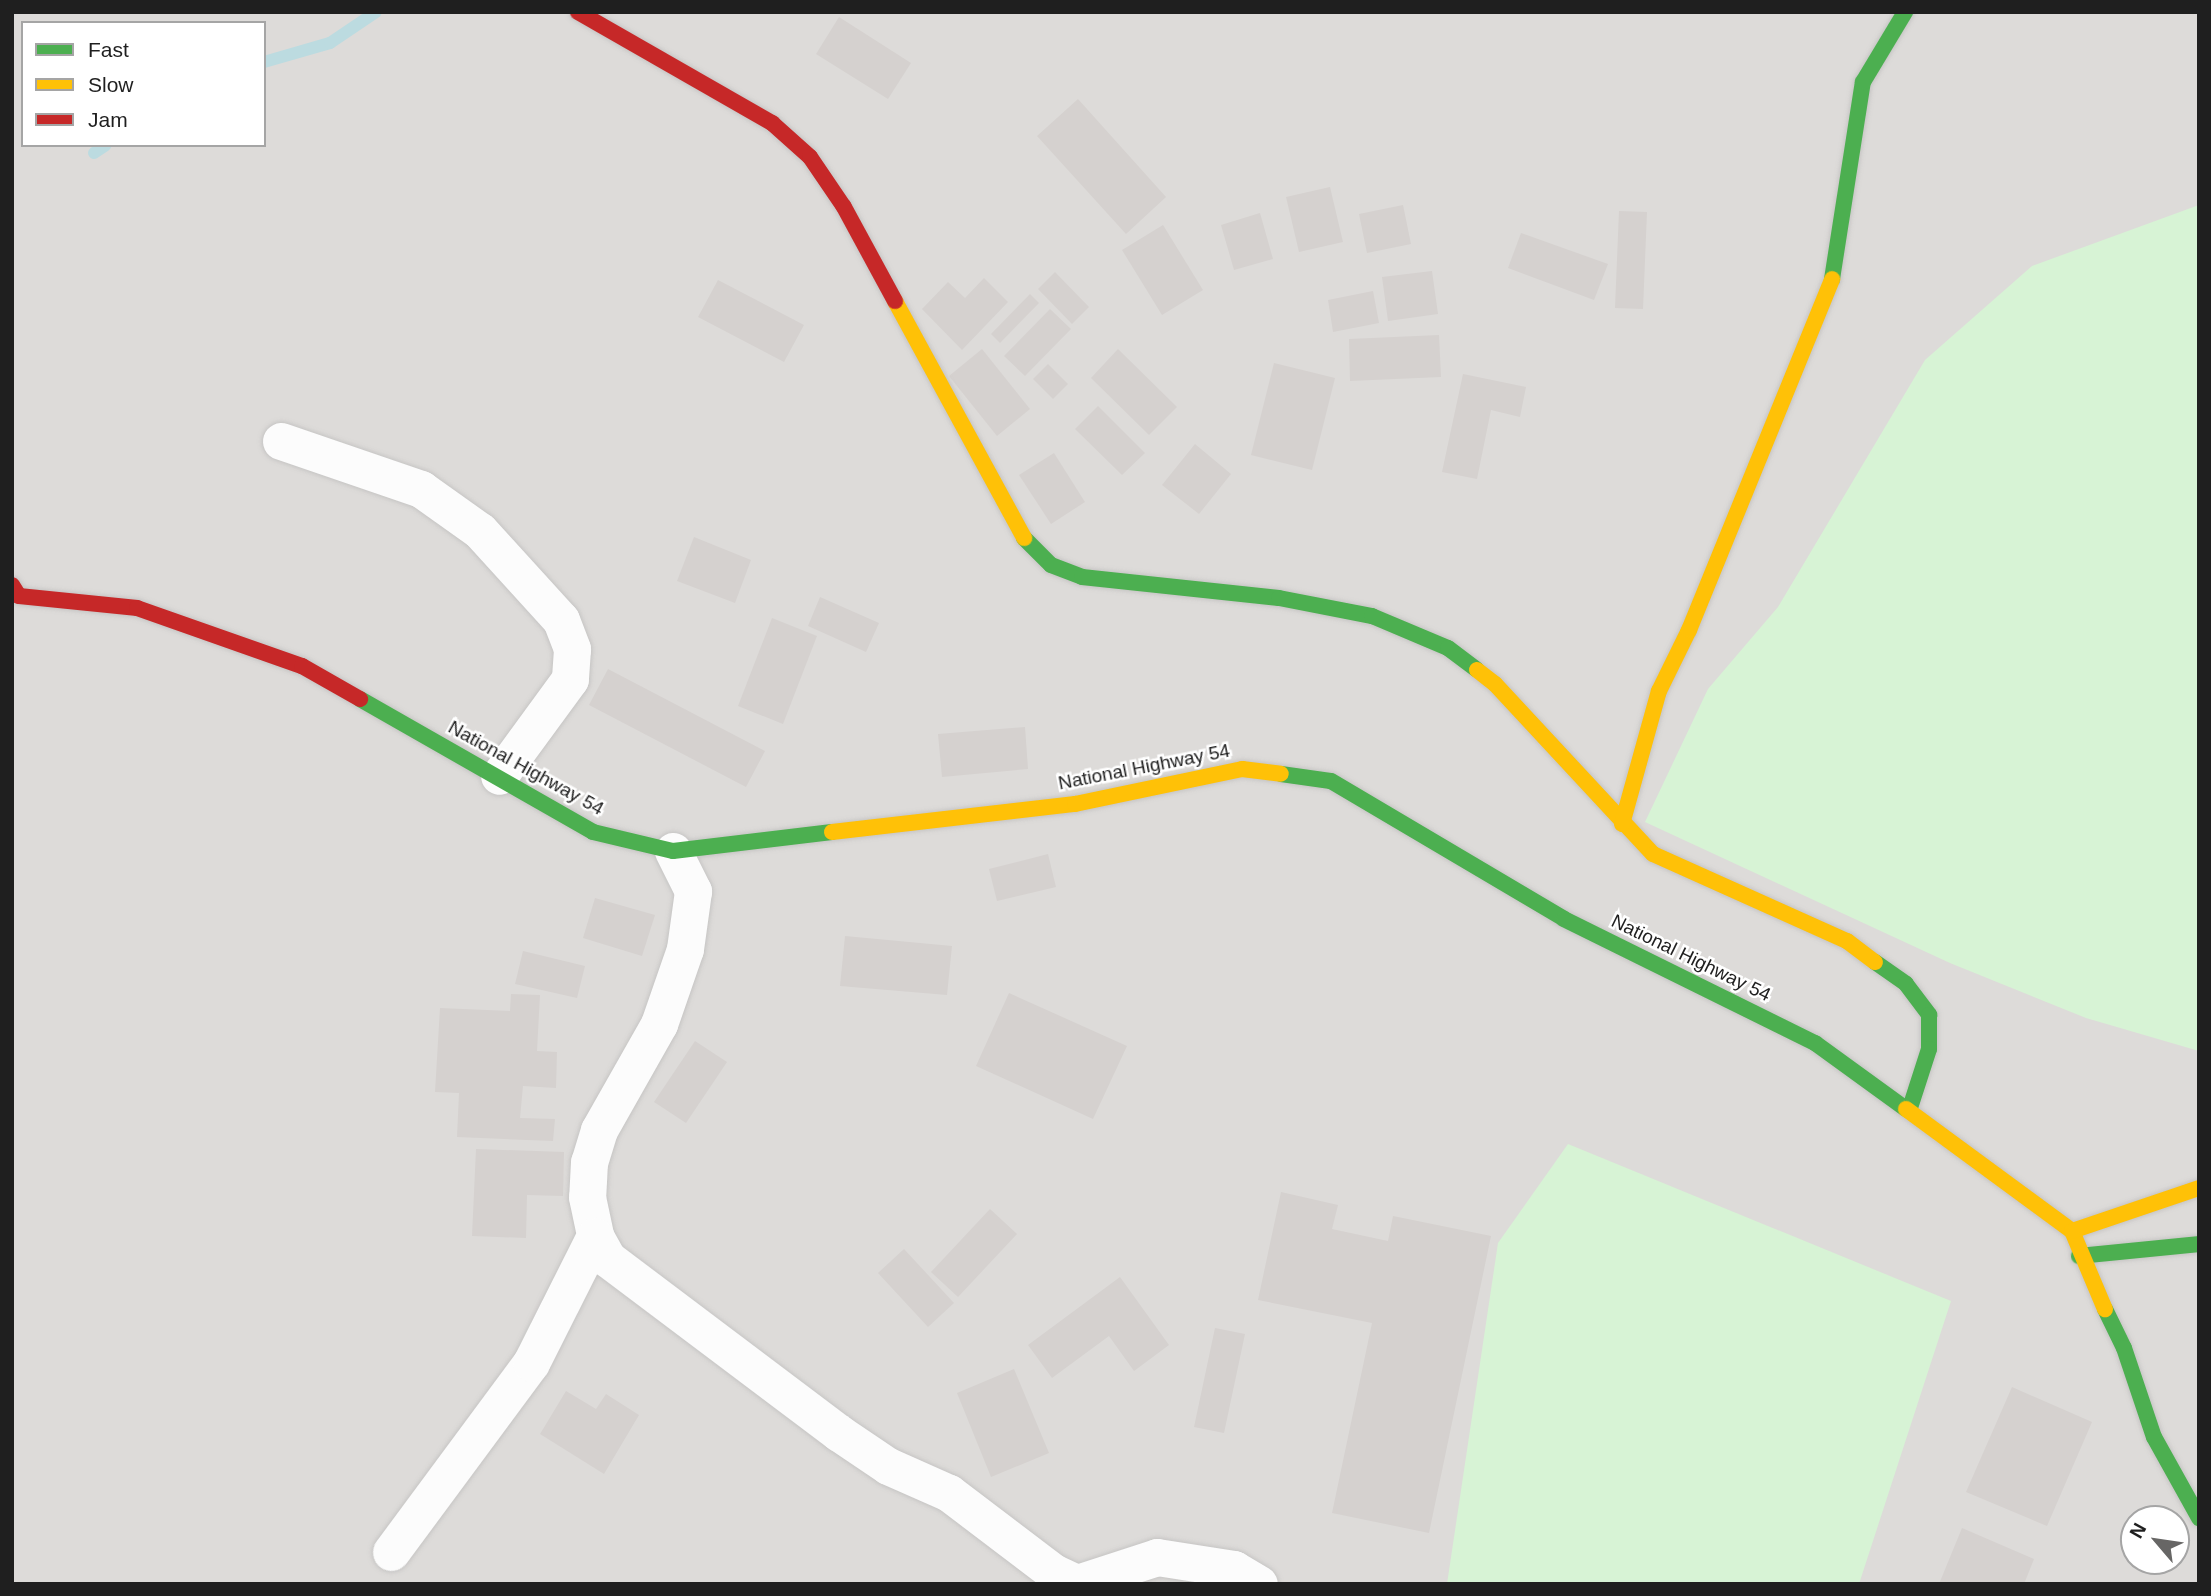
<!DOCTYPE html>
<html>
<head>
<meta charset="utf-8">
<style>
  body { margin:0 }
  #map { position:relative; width:2211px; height:1596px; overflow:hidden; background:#eeebe8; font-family:Helvetica,sans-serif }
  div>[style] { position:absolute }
  .residential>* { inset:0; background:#dddbd9 }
  .park>* { inset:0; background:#d7f3d5 }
  .stream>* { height:12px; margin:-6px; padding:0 6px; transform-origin:6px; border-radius:6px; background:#bcdbe0 }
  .building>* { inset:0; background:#d5d1cf }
  .roads { filter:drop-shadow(0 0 2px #c6c5c4) drop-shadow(0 0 2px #c6c5c4) }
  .street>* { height:37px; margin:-18.5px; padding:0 18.5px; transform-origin:18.5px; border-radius:18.5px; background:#fcfcfc }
  .fast>* { height:16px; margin:-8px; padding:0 8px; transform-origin:8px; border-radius:8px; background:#4caf50 }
  .slow>* { height:16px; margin:-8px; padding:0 8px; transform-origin:8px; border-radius:8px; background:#ffc107 }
  .jam>* { height:16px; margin:-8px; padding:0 8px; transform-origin:8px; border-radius:8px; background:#c62828 }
  span { translate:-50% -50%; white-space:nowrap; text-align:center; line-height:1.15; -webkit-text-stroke:5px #fff; paint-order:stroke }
  .street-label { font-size:19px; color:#1f1f1f }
  .frame { position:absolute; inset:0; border:14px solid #1f1f1f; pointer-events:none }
  .legend { position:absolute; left:21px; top:21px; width:245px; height:126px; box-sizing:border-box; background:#fff; border:2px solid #a5a5a5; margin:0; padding:9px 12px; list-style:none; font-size:21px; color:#1f1f1f }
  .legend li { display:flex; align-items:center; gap:14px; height:35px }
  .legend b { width:35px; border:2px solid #a5a5a5 }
  .north { position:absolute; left:2120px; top:1505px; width:70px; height:70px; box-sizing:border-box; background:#fff; border:2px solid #a5a5a5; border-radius:50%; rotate:299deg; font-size:19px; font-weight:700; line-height:28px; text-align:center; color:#1f1f1f }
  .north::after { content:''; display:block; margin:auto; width:24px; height:32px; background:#676665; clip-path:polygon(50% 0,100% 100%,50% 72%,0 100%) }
</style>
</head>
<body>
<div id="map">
  <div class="residential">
    <i style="clip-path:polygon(evenodd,12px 12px,2199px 12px,2199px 1584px,12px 1584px,12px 12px,23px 23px,264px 23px,264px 145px,23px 145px,23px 23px,12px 12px,2134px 1519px,2176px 1519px,2176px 1561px,2134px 1561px,2134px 1519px)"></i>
  </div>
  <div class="park">
    <i style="clip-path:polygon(2199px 205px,2199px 1051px,2086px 1018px,1950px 963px,1645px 822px,1708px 689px,1778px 607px,1925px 360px,2032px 266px)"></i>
    <i style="clip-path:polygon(1568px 1144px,1951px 1301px,1859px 1584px,1447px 1584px,1498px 1243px)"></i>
  </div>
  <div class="stream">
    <i style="left:264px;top:62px;width:69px;rotate:-16.1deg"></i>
    <i style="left:330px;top:43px;width:55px;rotate:-34deg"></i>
    <i style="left:94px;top:153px;width:14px;rotate:-34deg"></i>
  </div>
  <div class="building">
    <i style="clip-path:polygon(839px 17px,911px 63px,888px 99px,816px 54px)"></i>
    <i style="clip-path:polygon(1078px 99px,1166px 197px,1126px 234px,1037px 136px)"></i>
    <i style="clip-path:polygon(1330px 187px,1343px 242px,1299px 252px,1286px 197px)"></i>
    <i style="clip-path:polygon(1403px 205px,1411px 244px,1367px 253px,1359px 214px)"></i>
    <i style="clip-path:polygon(1619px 211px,1647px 212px,1643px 309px,1615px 308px)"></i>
    <i style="clip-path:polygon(1260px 213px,1273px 259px,1234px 270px,1221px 225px)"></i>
    <i style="clip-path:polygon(1163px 225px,1203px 290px,1162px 315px,1122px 250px)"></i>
    <i style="clip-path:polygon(1521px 233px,1608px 264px,1594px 300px,1508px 268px)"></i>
    <i style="clip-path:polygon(1432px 271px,1438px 314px,1388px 321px,1382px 277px)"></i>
    <i style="clip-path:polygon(1055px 272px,1089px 307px,1072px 324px,1038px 289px)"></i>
    <i style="clip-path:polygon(984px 278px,1008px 302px,962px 350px,922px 309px,948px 282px,965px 298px)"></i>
    <i style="clip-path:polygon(718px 280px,804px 325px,784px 362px,698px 317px)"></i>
    <i style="clip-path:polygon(1373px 291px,1379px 323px,1333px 332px,1328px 300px)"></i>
    <i style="clip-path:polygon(1030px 294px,1039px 303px,1000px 343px,991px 334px)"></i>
    <i style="clip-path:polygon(1050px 309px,1071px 329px,1025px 376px,1004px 356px)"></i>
    <i style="clip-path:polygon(1439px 335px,1441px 377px,1350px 381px,1349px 339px)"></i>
    <i style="clip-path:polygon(982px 349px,1030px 409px,997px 436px,949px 376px)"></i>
    <i style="clip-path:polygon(1118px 349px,1177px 407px,1149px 435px,1091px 378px)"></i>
    <i style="clip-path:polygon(1274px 363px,1335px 378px,1312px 470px,1251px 455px)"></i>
    <i style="clip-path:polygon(1048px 364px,1068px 384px,1053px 399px,1033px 379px)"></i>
    <i style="clip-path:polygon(1463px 374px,1526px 387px,1520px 417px,1491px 410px,1477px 479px,1442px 472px)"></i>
    <i style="clip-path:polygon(1098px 406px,1145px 453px,1122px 475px,1075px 429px)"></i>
    <i style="clip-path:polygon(1195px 444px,1231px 474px,1199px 514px,1162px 485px)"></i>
    <i style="clip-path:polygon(1054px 453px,1085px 502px,1051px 524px,1019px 475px)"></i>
    <i style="clip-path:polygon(694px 537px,751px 560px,735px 603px,677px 581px)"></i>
    <i style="clip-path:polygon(820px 597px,879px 623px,866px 652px,808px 626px)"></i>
    <i style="clip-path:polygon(772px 618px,817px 636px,783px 724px,738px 706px)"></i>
    <i style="clip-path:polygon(608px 669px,765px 751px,746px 787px,589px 705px)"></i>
    <i style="clip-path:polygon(1025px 727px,1028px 769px,942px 777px,938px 734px)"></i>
    <i style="clip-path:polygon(1048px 854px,1056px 887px,997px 901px,989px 869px)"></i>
    <i style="clip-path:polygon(595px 898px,655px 915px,642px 956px,583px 938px)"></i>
    <i style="clip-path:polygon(845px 936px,952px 946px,947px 995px,840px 986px)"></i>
    <i style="clip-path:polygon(523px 951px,585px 966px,577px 998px,515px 984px)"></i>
    <i style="clip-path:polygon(1009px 993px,1127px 1046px,1093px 1119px,976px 1066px)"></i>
    <i style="clip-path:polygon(511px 994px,540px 995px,537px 1051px,557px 1052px,556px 1088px,523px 1086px,520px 1118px,555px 1119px,553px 1141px,457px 1137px,459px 1093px,435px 1092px,440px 1008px,510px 1011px)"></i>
    <i style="clip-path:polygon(695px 1041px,727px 1062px,686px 1123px,654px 1102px)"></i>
    <i style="clip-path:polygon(476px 1149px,564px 1152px,563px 1196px,527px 1195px,526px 1238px,472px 1236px)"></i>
    <i style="clip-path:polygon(1281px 1192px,1338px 1205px,1332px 1229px,1388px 1241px,1393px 1216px,1491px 1236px,1429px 1533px,1332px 1513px,1372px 1323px,1258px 1300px)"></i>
    <i style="clip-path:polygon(990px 1209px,1017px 1234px,958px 1297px,931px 1272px)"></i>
    <i style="clip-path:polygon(904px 1249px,954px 1303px,928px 1327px,878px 1273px)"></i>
    <i style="clip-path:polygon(1120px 1277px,1169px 1345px,1134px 1371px,1109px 1336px,1052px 1378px,1028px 1345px)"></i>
    <i style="clip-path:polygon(1215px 1328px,1245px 1334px,1224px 1433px,1194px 1427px)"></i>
    <i style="clip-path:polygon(1014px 1369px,1049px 1453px,991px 1477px,957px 1393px)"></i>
    <i style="clip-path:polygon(2012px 1387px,2092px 1422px,2047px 1526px,1966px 1492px)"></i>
    <i style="clip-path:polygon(566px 1391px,596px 1409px,606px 1394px,639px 1415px,604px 1474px,540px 1434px)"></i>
    <i style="clip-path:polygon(1962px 1528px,2034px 1559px,2024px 1584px,1939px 1584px)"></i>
  </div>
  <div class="roads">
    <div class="street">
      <i style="left:281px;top:441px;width:148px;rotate:18.9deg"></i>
      <i style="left:421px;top:489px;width:72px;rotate:35.4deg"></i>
      <i style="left:480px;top:531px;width:120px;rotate:47.7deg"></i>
      <i style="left:561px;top:620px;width:31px;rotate:69deg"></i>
      <i style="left:572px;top:649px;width:30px;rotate:94deg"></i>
      <i style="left:570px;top:679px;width:120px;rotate:126.2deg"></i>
      <i style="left:673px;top:851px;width:45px;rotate:63.4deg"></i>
      <i style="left:693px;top:891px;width:59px;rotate:97.9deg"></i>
      <i style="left:685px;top:949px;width:79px;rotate:109.1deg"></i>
      <i style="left:659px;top:1024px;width:122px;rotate:119.5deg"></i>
      <i style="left:599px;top:1130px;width:34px;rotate:107deg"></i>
      <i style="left:589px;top:1162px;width:35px;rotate:93deg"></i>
      <i style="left:587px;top:1197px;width:40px;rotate:78deg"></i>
      <i style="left:595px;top:1236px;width:26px;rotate:61deg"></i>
      <i style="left:608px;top:1259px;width:289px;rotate:37deg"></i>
      <i style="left:839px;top:1433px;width:59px;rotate:34deg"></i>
      <i style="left:888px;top:1466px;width:67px;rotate:23.9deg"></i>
      <i style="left:949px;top:1493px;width:131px;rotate:37.2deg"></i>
      <i style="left:1053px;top:1572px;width:26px;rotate:25deg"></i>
      <i style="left:1077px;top:1583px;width:84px;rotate:-18deg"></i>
      <i style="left:1157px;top:1557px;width:78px;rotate:8.9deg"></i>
      <i style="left:1234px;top:1569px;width:29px;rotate:31deg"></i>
      <i style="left:391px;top:1552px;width:235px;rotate:-53.5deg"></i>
      <i style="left:531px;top:1363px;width:142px;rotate:-63.3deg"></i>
    </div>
    <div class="fast">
      <i style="left:1832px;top:279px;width:199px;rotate:-81.1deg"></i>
      <i style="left:1863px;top:82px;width:82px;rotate:-59deg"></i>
      <i style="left:1024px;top:538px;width:38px;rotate:45deg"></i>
      <i style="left:1051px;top:565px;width:33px;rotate:21deg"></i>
      <i style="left:1082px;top:577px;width:198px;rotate:6.1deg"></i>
      <i style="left:1279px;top:598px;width:95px;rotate:11deg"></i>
      <i style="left:1372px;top:616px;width:82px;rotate:22.8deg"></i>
      <i style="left:1448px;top:648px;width:36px;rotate:37deg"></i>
      <i style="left:360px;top:699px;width:268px;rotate:29.7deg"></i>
      <i style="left:593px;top:832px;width:82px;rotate:13.4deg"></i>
      <i style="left:673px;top:851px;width:160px;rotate:-6.8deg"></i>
      <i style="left:1281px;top:774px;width:50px;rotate:8deg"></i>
      <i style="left:1331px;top:781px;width:271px;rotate:30.6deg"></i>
      <i style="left:1564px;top:919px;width:280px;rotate:26.3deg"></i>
      <i style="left:1815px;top:1043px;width:112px;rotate:36deg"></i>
      <i style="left:1875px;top:962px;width:38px;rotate:35deg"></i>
      <i style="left:1906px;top:984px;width:39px;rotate:53deg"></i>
      <i style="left:1929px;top:1015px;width:34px;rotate:90deg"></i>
      <i style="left:1929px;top:1049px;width:65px;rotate:107.9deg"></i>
      <i style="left:2079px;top:1256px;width:121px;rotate:-5.7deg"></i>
      <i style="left:2105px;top:1309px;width:43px;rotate:64deg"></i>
      <i style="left:2124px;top:1348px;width:94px;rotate:71.4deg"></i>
      <i style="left:2154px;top:1437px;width:93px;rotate:60.9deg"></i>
    </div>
    <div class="slow">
      <i style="left:895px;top:301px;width:270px;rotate:61.4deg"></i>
      <i style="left:1477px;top:670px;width:23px;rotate:38deg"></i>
      <i style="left:1495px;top:684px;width:232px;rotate:47.1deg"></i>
      <i style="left:1653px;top:854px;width:213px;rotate:24.2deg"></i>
      <i style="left:1847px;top:941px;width:35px;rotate:37deg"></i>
      <i style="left:1622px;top:824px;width:138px;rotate:-74.5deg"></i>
      <i style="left:1659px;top:691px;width:68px;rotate:-63.8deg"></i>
      <i style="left:1689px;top:630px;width:379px;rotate:-67.8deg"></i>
      <i style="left:832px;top:832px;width:245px;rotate:-6.6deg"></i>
      <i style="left:1075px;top:804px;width:171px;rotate:-11.8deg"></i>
      <i style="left:1242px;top:769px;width:39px;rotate:7deg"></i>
      <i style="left:1906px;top:1109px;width:206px;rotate:36.3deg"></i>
      <i style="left:2072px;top:1231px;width:85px;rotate:67.1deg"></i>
      <i style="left:2072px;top:1231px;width:134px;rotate:-18.7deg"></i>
    </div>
    <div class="jam">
      <i style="left:578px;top:12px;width:224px;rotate:29.8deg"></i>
      <i style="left:772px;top:123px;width:51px;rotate:41.8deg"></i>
      <i style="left:810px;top:157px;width:60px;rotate:55.8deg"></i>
      <i style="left:844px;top:207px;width:107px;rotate:61.5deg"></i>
      <i style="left:12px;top:585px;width:13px;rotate:58deg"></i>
      <i style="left:19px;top:596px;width:119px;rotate:5.8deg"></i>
      <i style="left:137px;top:608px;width:175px;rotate:19.4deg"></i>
      <i style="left:302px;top:666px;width:67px;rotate:29.6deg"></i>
    </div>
  </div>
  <div class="street-label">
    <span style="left:1144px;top:767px;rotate:-11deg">National Highway 54</span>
    <span style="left:526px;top:768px;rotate:29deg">National Highway 54</span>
    <span style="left:1691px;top:958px;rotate:26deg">National Highway 54</span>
  </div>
  <div class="frame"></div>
  <ul class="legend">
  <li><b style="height:9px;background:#4caf50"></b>Fast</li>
  <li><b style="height:9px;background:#ffc107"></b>Slow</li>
  <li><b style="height:9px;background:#c62828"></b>Jam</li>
  </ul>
  <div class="north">N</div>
</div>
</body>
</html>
